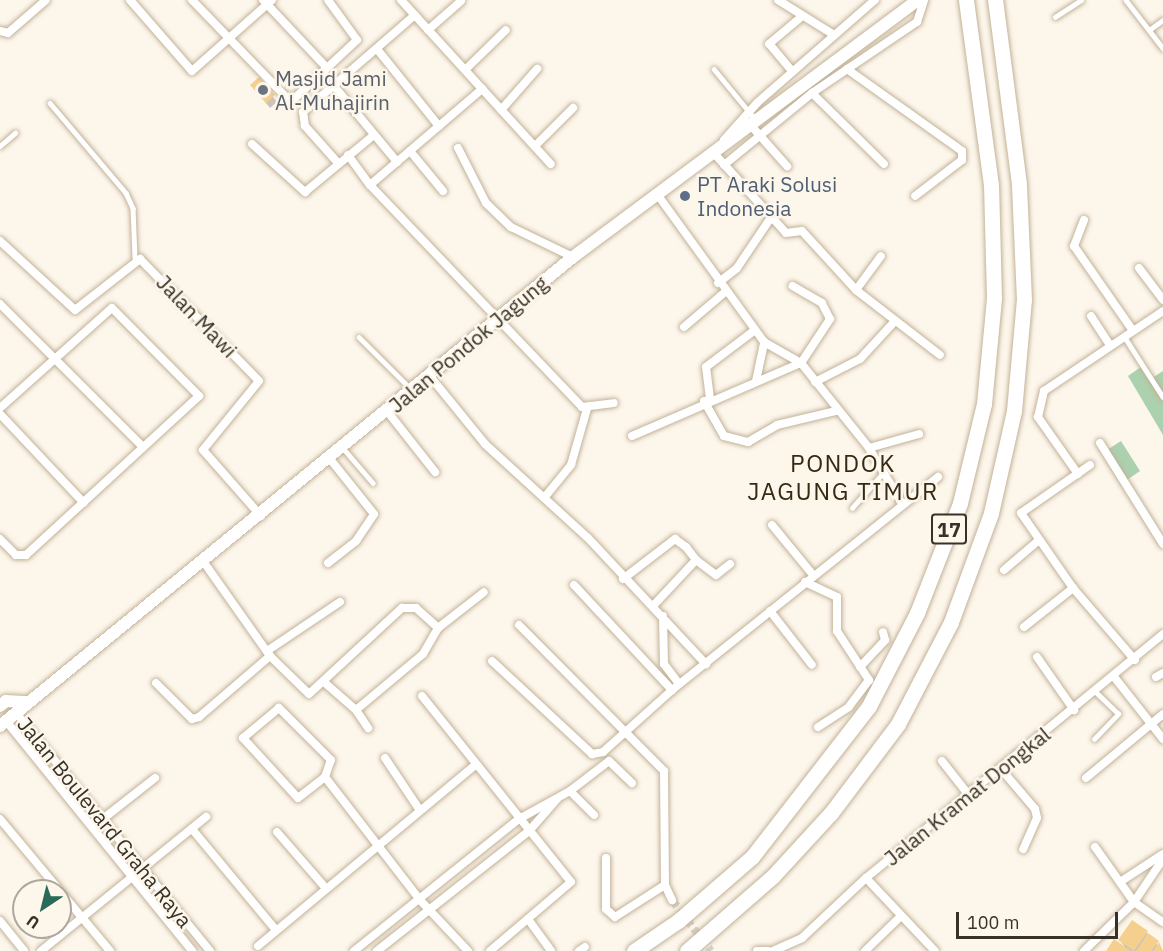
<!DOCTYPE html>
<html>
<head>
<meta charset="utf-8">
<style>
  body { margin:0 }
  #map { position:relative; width:1163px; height:951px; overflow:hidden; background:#fdf6eb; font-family:"IBM Plex Sans",sans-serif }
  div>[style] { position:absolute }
  .green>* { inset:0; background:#acd1ae }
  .shadow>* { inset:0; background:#0003 }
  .building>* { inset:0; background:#f5cf8d }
  .street-tunnel>* { height:8px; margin-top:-4px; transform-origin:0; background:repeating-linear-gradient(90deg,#d5cfc4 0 8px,transparent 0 12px) }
  .roads { filter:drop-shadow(0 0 2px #c2b298) drop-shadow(0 0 2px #c2b298) }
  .lane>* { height:4.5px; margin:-2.25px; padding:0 2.25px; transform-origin:2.25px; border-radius:2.25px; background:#fff }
  .street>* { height:8px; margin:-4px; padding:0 4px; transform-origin:4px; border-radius:4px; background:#fff }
  .secondary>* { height:12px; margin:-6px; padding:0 6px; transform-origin:6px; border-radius:6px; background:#fff }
  .highway>* { height:15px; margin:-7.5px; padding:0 7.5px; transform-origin:7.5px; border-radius:7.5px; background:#fff }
  .dots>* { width:16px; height:16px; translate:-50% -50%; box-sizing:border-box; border:3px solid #fdf6eb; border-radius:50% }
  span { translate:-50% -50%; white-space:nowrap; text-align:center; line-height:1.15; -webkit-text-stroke:5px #fdf6eb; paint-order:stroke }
  .shield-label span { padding:2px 4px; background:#fdf6eb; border:2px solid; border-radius:4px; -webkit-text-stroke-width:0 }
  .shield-label { font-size:20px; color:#373127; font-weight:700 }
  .worship-label { font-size:21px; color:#5b616d }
  .left { translate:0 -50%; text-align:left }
  .service-label { font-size:21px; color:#4e5e75 }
  .street-label { font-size:21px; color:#373127 }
  .quarter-label { font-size:24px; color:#372a14; letter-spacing:1.5px }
  .north { position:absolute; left:12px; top:879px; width:60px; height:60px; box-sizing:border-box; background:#fdf6eb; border:2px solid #aea79d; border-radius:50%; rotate:215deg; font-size:16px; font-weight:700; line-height:24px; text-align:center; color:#373127 }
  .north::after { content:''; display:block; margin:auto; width:21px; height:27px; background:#296a59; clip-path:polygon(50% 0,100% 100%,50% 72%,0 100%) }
  .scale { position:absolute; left:956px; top:912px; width:162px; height:27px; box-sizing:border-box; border:3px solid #373127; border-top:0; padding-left:8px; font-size:18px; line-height:21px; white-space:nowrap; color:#373127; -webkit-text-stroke:4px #fdf6eb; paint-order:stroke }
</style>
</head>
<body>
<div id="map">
  <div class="green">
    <i style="clip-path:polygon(1141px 367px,1149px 380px,1163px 371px,1163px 435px,1128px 376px)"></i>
    <i style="clip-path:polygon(1121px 441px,1140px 471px,1127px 480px,1107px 450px)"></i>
  </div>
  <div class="shadow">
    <i style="clip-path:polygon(259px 79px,277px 102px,270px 108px,252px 86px)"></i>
    <i style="clip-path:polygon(1146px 932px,1163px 951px,1108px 951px,1126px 949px,1120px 940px)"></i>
  </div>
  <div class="building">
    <i style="clip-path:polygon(259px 77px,275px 95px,266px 103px,250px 85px)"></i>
    <i style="clip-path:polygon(1132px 920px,1148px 931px,1134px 951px,1118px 940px)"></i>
    <i style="clip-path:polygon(1148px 933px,1159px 941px,1151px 951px,1136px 951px)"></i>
    <i style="clip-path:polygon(1114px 939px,1131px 951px,1106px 951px)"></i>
    <i style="clip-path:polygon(1159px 942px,1163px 951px,1153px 951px)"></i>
  </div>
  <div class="street-tunnel">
    <i style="left:672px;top:900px;width:64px;rotate:52.6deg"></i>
  </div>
  <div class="roads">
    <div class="lane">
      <i style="left:1126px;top:0;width:61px;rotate:52.4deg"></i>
      <i style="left:1055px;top:17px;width:31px;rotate:-33deg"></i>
      <i style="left:1149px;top:30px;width:17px;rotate:-36deg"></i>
      <i style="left:714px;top:69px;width:66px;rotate:50.5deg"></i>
      <i style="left:50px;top:103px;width:118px;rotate:49.8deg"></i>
      <i style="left:126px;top:193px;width:17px;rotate:65deg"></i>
      <i style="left:133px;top:208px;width:50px;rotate:87.7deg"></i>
      <i style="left:0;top:146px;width:20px;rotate:-41deg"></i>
      <i style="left:1124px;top:336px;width:72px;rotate:57.4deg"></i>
      <i style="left:359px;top:337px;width:72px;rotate:45deg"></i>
      <i style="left:343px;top:448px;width:46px;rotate:49.4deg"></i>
      <i style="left:852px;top:508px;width:47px;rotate:-48.5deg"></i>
      <i style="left:1094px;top:739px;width:35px;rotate:-46deg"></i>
      <i style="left:1118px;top:714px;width:30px;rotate:-136deg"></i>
    </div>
    <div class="street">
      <i style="left:130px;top:0;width:94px;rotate:48.9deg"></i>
      <i style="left:192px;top:71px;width:107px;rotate:-41.6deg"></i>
      <i style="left:192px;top:0;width:136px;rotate:45.9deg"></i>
      <i style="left:287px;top:98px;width:8px"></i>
      <i style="left:295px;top:98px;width:85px;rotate:-43.1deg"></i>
      <i style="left:357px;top:40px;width:49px;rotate:-125.9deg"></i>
      <i style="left:263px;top:0;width:93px;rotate:46.7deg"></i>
      <i style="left:401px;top:0;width:222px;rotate:47.6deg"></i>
      <i style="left:778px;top:0;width:66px;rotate:32deg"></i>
      <i style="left:428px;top:30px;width:44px;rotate:-41.3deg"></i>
      <i style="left:0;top:31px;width:8px;rotate:14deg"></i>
      <i style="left:8px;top:33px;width:50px;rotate:-41deg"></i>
      <i style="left:377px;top:49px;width:99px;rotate:51.2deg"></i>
      <i style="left:847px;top:69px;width:141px;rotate:35.5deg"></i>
      <i style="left:962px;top:151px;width:9px;rotate:90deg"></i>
      <i style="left:962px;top:160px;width:59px;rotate:142.5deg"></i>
      <i style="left:465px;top:70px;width:57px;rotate:-44.3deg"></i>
      <i style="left:792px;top:71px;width:35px;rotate:-130deg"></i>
      <i style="left:769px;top:44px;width:40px;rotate:-40deg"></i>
      <i style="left:334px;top:86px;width:99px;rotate:50.3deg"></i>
      <i style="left:812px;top:93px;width:101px;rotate:44.6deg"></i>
      <i style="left:501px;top:110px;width:55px;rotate:-48.7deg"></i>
      <i style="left:754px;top:129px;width:50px;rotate:48.3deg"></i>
      <i style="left:724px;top:140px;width:51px;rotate:-48.2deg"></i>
      <i style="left:758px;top:102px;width:155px;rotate:-41.1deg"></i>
      <i style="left:252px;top:144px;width:72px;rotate:42.2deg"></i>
      <i style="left:305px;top:192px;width:89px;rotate:-39.6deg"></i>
      <i style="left:535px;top:146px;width:54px;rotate:-45deg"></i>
      <i style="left:458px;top:148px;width:62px;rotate:63deg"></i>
      <i style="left:486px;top:203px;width:35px;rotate:44deg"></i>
      <i style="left:511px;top:227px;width:69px;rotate:25.8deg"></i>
      <i style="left:410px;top:151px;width:52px;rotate:50.5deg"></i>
      <i style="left:712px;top:151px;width:110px;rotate:47.9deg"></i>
      <i style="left:786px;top:233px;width:16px;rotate:-7deg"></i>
      <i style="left:802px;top:231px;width:80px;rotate:47.5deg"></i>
      <i style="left:856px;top:290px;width:106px;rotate:37.7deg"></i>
      <i style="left:348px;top:155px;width:37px;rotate:54deg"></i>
      <i style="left:370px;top:185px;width:307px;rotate:46.3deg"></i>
      <i style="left:582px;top:407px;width:32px;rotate:-7deg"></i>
      <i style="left:338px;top:163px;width:50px;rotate:-131.7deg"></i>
      <i style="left:305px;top:126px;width:14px;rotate:-98deg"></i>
      <i style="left:303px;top:112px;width:148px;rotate:-40.9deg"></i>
      <i style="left:724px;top:165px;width:114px;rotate:-39.3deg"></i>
      <i style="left:812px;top:93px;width:127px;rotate:-34.1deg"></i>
      <i style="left:917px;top:22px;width:23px;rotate:-72deg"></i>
      <i style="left:370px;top:185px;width:148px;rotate:-40.6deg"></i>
      <i style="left:657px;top:194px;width:183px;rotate:54.1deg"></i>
      <i style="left:764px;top:342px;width:43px;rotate:29.6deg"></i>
      <i style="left:801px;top:363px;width:109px;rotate:51.3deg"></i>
      <i style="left:869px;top:448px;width:66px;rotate:59.2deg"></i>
      <i style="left:1084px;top:220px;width:28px;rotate:111deg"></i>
      <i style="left:1074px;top:246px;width:103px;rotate:55.2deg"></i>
      <i style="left:0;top:241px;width:102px;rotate:42.6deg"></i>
      <i style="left:75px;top:310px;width:83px;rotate:-38.1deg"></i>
      <i style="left:140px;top:259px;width:170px;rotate:45.7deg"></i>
      <i style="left:259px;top:381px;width:89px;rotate:129.1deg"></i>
      <i style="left:203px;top:450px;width:88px;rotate:48.7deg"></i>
      <i style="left:1139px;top:268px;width:40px;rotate:53deg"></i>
      <i style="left:718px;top:283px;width:24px;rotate:-38deg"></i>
      <i style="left:737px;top:268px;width:59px;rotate:-56deg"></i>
      <i style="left:856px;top:290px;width:42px;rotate:-53.7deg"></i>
      <i style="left:0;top:304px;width:202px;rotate:45deg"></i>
      <i style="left:1091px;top:316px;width:35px;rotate:57deg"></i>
      <i style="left:684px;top:327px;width:54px;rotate:-40.5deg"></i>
      <i style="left:429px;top:375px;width:89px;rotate:50.9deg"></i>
      <i style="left:485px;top:444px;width:139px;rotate:42.4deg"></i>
      <i style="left:588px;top:538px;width:173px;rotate:46.9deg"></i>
      <i style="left:756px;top:381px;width:40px;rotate:-78deg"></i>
      <i style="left:815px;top:382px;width:51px;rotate:-27.1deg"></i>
      <i style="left:860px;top:359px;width:50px;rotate:-47.4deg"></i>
      <i style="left:710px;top:399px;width:32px;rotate:-97deg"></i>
      <i style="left:706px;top:367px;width:61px;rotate:-37.1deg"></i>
      <i style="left:704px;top:401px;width:40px;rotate:60.3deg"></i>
      <i style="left:724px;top:436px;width:25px;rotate:14deg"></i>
      <i style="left:748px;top:442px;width:34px;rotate:-30deg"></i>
      <i style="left:777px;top:425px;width:61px;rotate:-13.3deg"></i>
      <i style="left:0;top:408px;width:150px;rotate:-41.8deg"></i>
      <i style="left:112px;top:308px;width:124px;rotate:45.3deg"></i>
      <i style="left:199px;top:396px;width:235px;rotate:137.4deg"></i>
      <i style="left:26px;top:555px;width:10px;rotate:180deg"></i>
      <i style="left:16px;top:555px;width:23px;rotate:-135deg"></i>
      <i style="left:387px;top:411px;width:78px;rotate:51.8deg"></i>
      <i style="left:0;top:414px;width:122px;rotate:46.7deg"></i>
      <i style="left:632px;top:436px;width:184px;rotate:-23.4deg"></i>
      <i style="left:801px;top:363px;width:53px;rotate:-56.6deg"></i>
      <i style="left:830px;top:319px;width:18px;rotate:-117deg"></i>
      <i style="left:822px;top:303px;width:34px;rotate:-150deg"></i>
      <i style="left:1100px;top:443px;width:119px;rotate:58deg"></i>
      <i style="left:869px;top:448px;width:52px;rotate:-15.6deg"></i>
      <i style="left:1090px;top:465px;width:84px;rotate:145.2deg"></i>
      <i style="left:1021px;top:513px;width:91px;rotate:55.3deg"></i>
      <i style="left:1073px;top:588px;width:95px;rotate:49.3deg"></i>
      <i style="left:1078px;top:474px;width:70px;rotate:-125.1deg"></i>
      <i style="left:1038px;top:417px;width:27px;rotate:-77deg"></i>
      <i style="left:1044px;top:391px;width:143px;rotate:-33.9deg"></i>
      <i style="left:544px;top:498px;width:43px;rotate:-50.7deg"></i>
      <i style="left:571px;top:465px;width:58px;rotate:-74.1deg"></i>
      <i style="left:772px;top:525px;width:65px;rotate:50.6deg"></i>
      <i style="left:696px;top:560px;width:25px;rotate:37deg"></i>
      <i style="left:716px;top:575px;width:18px;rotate:-38deg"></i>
      <i style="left:203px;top:561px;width:116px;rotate:54.8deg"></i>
      <i style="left:270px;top:656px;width:54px;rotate:44.3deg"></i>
      <i style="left:309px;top:694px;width:127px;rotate:-42.8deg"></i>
      <i style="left:402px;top:608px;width:14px"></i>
      <i style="left:416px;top:608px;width:30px;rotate:42deg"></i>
      <i style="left:438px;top:628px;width:30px;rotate:120deg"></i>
      <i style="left:423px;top:654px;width:87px;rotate:140.1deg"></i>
      <i style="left:356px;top:710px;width:41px;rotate:-138.9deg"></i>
      <i style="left:328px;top:563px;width:36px;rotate:-38deg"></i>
      <i style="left:356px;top:541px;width:32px;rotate:-56deg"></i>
      <i style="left:374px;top:514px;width:70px;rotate:-128.7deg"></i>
      <i style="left:1004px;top:570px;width:45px;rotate:-40.5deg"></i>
      <i style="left:623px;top:579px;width:66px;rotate:-37.6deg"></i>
      <i style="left:675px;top:539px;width:14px;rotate:36deg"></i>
      <i style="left:686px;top:547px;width:16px;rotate:52deg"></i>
      <i style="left:696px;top:560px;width:63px;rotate:133.1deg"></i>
      <i style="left:805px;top:582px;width:35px;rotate:25deg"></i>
      <i style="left:837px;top:597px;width:34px;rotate:90deg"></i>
      <i style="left:837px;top:631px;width:59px;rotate:56.9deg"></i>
      <i style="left:869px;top:680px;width:34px;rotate:127deg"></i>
      <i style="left:849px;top:707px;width:37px;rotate:147deg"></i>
      <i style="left:574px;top:585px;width:144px;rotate:47deg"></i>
      <i style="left:770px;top:611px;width:68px;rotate:52.1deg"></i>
      <i style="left:663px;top:616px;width:48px;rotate:88.8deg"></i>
      <i style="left:664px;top:664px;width:25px;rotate:53deg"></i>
      <i style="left:519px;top:625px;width:206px;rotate:45.2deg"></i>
      <i style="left:664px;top:771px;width:114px;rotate:89.5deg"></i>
      <i style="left:665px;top:885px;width:17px;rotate:65deg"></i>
      <i style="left:1024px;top:627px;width:63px;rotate:-38.5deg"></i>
      <i style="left:438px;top:628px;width:58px;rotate:-38deg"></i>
      <i style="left:267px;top:651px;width:88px;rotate:-33.9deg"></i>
      <i style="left:1037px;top:657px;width:65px;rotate:55.1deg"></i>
      <i style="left:492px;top:661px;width:137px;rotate:42.9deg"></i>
      <i style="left:592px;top:754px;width:11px;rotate:-10deg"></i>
      <i style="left:603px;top:752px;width:93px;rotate:-41.9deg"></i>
      <i style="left:672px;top:690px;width:341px;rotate:-38.7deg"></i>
      <i style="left:860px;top:667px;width:37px;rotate:-47deg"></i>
      <i style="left:885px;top:640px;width:8px;rotate:-104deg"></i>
      <i style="left:1156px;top:677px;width:8px;rotate:-30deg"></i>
      <i style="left:1115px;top:678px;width:78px;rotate:51.8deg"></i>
      <i style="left:156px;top:683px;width:51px;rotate:45deg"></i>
      <i style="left:192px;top:719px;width:7px;rotate:-16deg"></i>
      <i style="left:199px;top:717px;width:94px;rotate:-40.7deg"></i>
      <i style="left:422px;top:696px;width:238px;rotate:51.3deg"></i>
      <i style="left:571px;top:882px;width:106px;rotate:139.6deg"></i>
      <i style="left:356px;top:710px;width:22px;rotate:56deg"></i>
      <i style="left:16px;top:713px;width:307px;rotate:50.8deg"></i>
      <i style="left:6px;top:721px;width:296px;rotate:51deg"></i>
      <i style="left:385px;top:758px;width:61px;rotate:56.3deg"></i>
      <i style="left:942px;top:761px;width:42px;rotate:51.8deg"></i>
      <i style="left:1001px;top:769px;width:52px;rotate:49.6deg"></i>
      <i style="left:1035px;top:809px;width:9px;rotate:77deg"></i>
      <i style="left:1037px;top:818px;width:34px;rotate:114deg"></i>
      <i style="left:325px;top:777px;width:18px;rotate:-71deg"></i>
      <i style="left:331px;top:760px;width:74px;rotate:-135deg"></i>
      <i style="left:279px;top:708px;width:47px;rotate:140.2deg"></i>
      <i style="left:243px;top:738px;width:81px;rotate:47.5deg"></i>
      <i style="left:298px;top:798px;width:34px;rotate:-38deg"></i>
      <i style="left:325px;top:777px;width:155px;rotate:52.3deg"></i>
      <i style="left:420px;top:900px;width:70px;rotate:46.7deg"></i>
      <i style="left:1086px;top:778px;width:100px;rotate:-39.7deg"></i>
      <i style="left:570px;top:791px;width:34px;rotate:45deg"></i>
      <i style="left:104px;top:818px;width:65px;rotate:-38.1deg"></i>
      <i style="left:0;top:819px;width:172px;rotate:50.2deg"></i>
      <i style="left:192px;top:829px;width:131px;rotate:50.3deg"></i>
      <i style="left:277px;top:832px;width:72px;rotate:49deg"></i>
      <i style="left:1095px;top:847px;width:67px;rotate:54.7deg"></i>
      <i style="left:1134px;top:902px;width:35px;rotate:35deg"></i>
      <i style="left:606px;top:858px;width:51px;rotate:90deg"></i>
      <i style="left:606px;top:909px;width:12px;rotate:42deg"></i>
      <i style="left:615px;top:917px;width:59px;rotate:-32.6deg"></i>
      <i style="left:866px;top:878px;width:100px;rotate:46.6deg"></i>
      <i style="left:1120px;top:882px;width:51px;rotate:-33.1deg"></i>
      <i style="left:528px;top:919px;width:39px;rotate:54deg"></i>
      <i style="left:0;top:921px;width:38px;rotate:51deg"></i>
      <i style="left:258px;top:946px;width:283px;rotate:-39.8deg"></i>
      <i style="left:41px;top:951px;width:213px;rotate:-39.1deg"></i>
      <i style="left:354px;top:951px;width:211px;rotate:-38.7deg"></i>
      <i style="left:519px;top:819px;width:58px;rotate:-28.8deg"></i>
      <i style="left:570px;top:791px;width:49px;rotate:-37.6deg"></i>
      <i style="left:609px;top:761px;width:32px;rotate:44deg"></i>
      <i style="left:377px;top:951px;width:194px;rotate:-38.3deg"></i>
      <i style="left:529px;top:831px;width:43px;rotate:-48.8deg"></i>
      <i style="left:579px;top:951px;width:7px;rotate:-34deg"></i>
      <i style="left:757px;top:951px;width:11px"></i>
      <i style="left:773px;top:951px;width:32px;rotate:-24deg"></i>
      <i style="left:802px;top:938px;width:88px;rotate:-43.2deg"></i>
      <i style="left:866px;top:878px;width:384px;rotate:-39.4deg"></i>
      <i style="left:865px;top:951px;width:50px;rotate:-44.2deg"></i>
      <i style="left:1084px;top:951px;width:70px;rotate:-44.4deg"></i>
      <i style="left:1134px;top:902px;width:52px;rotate:-56deg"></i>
    </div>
    <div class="secondary">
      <i style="left:0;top:706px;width:8px;rotate:-40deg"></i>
      <i style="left:6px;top:701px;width:22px;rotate:3deg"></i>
      <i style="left:0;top:726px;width:740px;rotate:-39.3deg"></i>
      <i style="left:573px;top:257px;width:430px;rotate:-36.7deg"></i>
    </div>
    <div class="highway">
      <i style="left:634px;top:951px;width:53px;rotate:-34.3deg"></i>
      <i style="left:678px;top:921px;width:98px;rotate:-40.9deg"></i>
      <i style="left:752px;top:857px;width:191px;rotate:-52.2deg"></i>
      <i style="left:869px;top:706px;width:105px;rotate:-62.7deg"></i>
      <i style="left:917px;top:613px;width:118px;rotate:-68.6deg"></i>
      <i style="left:960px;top:503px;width:102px;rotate:-76.4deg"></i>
      <i style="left:984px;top:404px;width:106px;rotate:-84.6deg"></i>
      <i style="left:994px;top:298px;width:113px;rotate:-91.5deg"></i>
      <i style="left:991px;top:185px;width:187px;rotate:-97.7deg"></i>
      <i style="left:687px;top:951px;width:114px;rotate:-41.1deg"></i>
      <i style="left:773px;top:876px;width:86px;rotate:-47.4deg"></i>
      <i style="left:831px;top:813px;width:111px;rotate:-53deg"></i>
      <i style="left:898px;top:724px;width:115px;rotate:-62.5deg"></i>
      <i style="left:951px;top:622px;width:116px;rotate:-69.8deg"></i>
      <i style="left:991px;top:513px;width:105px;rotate:-77.3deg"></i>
      <i style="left:1014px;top:411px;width:111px;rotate:-84.9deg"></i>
      <i style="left:1024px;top:300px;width:116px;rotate:-92.5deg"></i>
      <i style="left:1019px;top:184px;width:186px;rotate:-97.4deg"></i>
    </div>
  </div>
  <div class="dots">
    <i style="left:263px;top:90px;background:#6b7280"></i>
    <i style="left:685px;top:196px;background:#5c6f8a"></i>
  </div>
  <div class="shield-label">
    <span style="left:949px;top:529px">17</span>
  </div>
  <div class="worship-label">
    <span class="left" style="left:275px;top:90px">Masjid Jami<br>Al-Muhajirin</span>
  </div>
  <div class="service-label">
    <span class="left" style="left:697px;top:196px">PT Araki Solusi<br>Indonesia</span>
  </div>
  <div class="street-label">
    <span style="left:197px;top:316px;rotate:46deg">Jalan Mawi</span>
    <span style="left:468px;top:344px;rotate:-40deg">Jalan Pondok Jagung</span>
    <span style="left:967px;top:796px;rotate:-39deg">Jalan Kramat Dongkal</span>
    <span style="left:105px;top:822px;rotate:51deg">Jalan Boulevard Graha Raya</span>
  </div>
  <div class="quarter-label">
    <span style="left:843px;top:478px">PONDOK<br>JAGUNG TIMUR</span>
  </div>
  <div class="north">U</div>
  <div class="scale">100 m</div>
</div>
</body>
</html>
